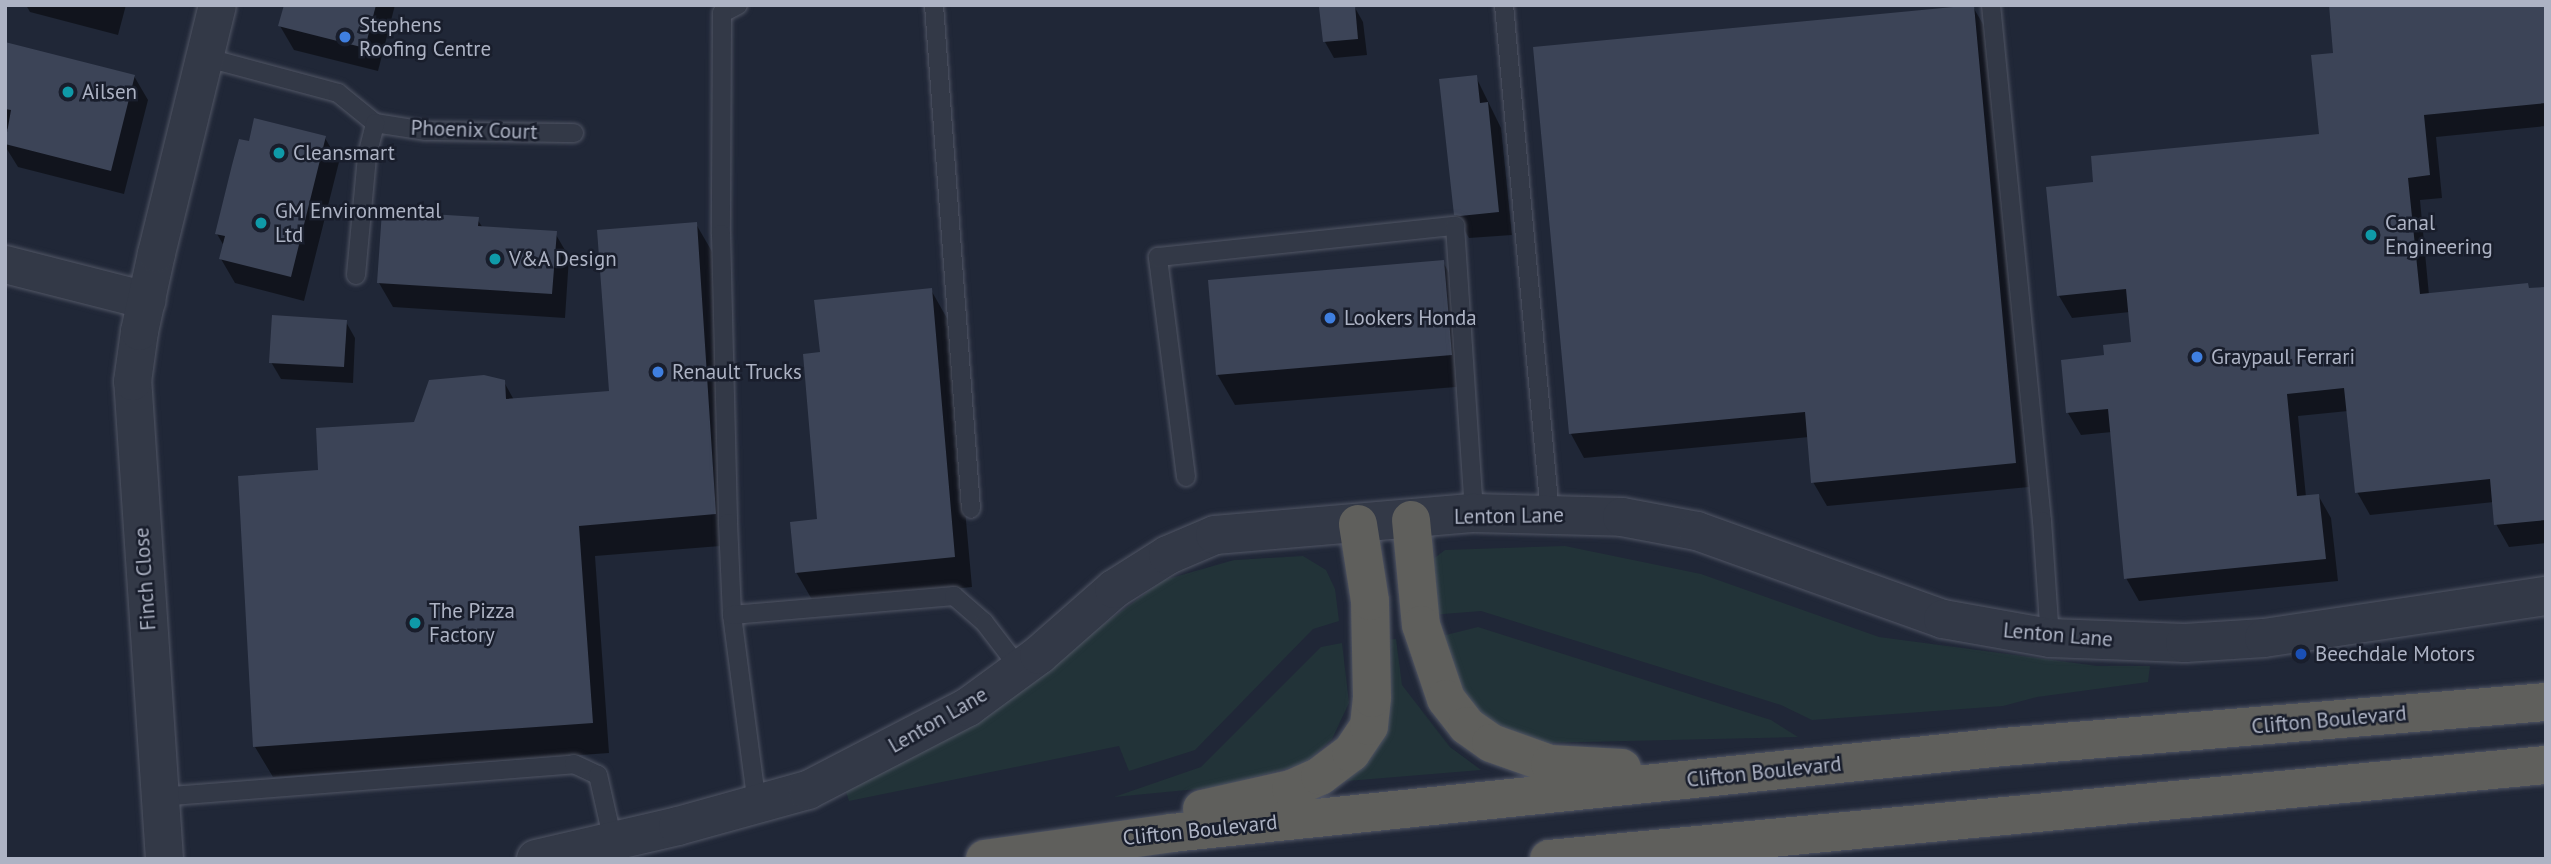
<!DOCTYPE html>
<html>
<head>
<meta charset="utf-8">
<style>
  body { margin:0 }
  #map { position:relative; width:2551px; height:864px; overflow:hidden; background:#202737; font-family:"PT Sans",sans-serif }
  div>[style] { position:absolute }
  .green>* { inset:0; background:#223338 }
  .shadow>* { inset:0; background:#0007 }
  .building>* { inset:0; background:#3c4457 }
  .roads { filter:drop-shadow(0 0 2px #515665) drop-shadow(0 0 2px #515665) }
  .service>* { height:18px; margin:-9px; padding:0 9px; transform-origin:9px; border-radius:9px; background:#333947 }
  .minor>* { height:37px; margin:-18.5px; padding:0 18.5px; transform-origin:18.5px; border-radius:18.5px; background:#333947 }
  .tertiary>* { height:38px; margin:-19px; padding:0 19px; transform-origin:19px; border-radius:19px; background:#333947 }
  .trunk>* { height:38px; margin:-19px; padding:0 19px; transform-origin:19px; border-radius:19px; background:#5f5f5c }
  .dots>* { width:19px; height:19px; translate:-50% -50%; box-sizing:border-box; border:4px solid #191e2c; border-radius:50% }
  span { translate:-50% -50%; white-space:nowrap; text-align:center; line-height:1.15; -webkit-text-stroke:5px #191e2c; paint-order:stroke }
  .poi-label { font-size:21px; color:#adb3c4 }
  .left { translate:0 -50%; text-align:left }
  .street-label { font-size:21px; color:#adb3c4 }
  .frame { position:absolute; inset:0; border:7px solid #adb3c4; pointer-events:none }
</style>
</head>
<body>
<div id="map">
  <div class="green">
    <i style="clip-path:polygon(1565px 546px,1701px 574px,1879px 637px,2097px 666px,2150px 666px,2148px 682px,2037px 697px,2003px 706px,1812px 720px,1781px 705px,1481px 611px,1430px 615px,1432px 560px,1445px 550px)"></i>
    <i style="clip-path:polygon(1303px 556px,1326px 570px,1335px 589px,1339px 621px,1313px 629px,1195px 750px,1129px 771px,1119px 746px,849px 801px,843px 782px,956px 732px,1164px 580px,1234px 560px)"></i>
    <i style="clip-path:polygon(1478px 627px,1771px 720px,1798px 737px,1539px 743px,1473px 719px,1434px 638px)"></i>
    <i style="clip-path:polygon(1396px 639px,1402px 685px,1450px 747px,1481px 770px,1347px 781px,1366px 758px,1382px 640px)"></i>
    <i style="clip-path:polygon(1342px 643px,1349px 703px,1332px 739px,1304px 764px,1218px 787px,1114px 797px,1201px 767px,1321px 647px)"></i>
  </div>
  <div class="shadow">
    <i style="clip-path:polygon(26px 5px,126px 5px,118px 35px,30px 12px)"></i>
    <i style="clip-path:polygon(285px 5px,395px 5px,378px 71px,294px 50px,280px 26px)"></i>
    <i style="clip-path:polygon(2546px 5px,2546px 126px,2436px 137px,2442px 198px,2420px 200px,2429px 295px,2546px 288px,2546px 543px,2509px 547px,2496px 524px,2494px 502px,2370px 515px,2357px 492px,2348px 411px,2298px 416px,2306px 497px,2318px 495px,2331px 518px,2338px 581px,2139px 601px,2126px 578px,2112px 432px,2081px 435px,2068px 413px,2106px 357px,2133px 343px,2130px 312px,2072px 318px,2059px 296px,2095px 184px,2321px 135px,2335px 55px)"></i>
    <i style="clip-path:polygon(1354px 6px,1363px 22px,1367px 55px,1334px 58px,1325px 42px)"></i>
    <i style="clip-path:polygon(1973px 7px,1987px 31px,2029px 487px,1827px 506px,1813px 482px,1809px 437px,1584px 458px,1571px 434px)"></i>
    <i style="clip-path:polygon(5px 46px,134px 76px,148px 100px,124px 194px,18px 167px,5px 146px,8px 129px,5px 128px)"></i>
    <i style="clip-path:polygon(1476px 77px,1501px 128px,1512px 235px,1469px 238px,1455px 214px)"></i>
    <i style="clip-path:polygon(325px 138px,339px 162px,304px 301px,235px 283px,221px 259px,224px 246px,217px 234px)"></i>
    <i style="clip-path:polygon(477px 219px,483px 228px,555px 233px,569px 257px,565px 318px,393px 307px,379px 283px)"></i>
    <i style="clip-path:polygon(696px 224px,714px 255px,733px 545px,595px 556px,609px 753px,273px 777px,255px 747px,320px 472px,504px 382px,514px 400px,611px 393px)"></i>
    <i style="clip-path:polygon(1443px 262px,1460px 293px,1468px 386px,1235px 405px,1217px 374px)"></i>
    <i style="clip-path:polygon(931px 290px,948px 320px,972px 587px,814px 603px,796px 572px,819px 521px,822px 354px)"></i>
    <i style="clip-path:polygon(346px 322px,355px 338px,353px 383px,281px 379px,271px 362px)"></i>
  </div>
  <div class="building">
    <i style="clip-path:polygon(284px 5px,376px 5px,365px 48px,278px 26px)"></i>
    <i style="clip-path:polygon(1355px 5px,1358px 39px,1323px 42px,1319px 7px)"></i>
    <i style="clip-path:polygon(1974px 5px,2016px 463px,1811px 483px,1805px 412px,1569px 434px,1533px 47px)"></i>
    <i style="clip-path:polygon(2329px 5px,2546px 5px,2546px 103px,2424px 115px,2430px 175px,2408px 178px,2420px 294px,2528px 283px,2529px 288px,2546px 287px,2546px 520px,2494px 525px,2490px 479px,2355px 493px,2344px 388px,2287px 394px,2297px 496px,2319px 494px,2326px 559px,2124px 579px,2108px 409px,2066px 413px,2061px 360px,2104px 355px,2103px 345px,2131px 342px,2126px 289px,2057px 296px,2046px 187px,2093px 182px,2091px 156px,2319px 134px,2311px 55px,2333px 53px)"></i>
    <i style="clip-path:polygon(5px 42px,135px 75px,111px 171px,5px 144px,11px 110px,5px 109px)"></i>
    <i style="clip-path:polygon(1477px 75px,1480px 103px,1488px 102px,1499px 212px,1460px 216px,1454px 215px,1439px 79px)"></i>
    <i style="clip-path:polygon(254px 118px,326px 136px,291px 277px,219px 259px,225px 236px,215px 234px,232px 165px,239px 139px,249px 141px)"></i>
    <i style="clip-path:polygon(382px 211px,479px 217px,478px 226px,557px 231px,552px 294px,377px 283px)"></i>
    <i style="clip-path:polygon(697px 222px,716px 514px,579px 526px,593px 723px,253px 747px,238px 476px,318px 470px,316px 428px,414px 422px,429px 380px,484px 375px,505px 380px,506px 399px,609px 391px,597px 230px)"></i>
    <i style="clip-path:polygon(1444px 260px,1452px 355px,1216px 375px,1208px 280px)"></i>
    <i style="clip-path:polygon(932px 288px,955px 557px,795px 573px,790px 522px,817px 519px,803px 354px,820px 352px,814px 300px)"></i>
    <i style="clip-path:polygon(272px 315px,347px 320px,344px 367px,269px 363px)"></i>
  </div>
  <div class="roads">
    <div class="service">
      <i style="left:738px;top:5px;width:18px;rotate:153deg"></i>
      <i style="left:722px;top:13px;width:221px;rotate:90.3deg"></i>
      <i style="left:721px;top:234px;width:289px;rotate:88.6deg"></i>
      <i style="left:728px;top:523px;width:92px;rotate:87.5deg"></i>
      <i style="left:732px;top:615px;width:192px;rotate:82.5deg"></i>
      <i style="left:934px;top:5px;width:505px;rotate:85.8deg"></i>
      <i style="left:1504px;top:5px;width:511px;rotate:84.84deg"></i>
      <i style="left:1991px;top:5px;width:519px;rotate:84.36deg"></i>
      <i style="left:2042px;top:521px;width:117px;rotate:86.1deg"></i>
      <i style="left:204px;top:57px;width:139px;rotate:15deg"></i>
      <i style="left:338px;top:93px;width:48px;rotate:39deg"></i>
      <i style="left:375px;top:123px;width:52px;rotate:8.9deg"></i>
      <i style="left:426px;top:131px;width:148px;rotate:0.8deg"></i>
      <i style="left:356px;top:275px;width:120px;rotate:-84.7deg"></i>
      <i style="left:367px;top:156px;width:34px;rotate:-76deg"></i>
      <i style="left:1186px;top:477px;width:222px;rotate:-97.3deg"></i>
      <i style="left:1158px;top:257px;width:299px;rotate:-6deg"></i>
      <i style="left:1455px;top:226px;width:288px;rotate:86.2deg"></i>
      <i style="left:732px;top:615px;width:223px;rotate:-4.9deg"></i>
      <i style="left:954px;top:596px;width:40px;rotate:41deg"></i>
      <i style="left:984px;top:622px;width:59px;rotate:52.5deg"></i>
      <i style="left:159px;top:797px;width:416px;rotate:-4.5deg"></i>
      <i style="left:574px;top:764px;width:26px;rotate:25deg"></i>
      <i style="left:598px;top:775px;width:68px;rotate:77.2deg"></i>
    </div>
    <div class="minor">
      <i style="left:5px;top:264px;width:146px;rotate:14.3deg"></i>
      <i style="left:164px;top:859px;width:479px;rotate:-93.8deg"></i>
      <i style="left:132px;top:381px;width:50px;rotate:-82deg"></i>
      <i style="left:139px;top:331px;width:80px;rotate:-77.7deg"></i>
      <i style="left:156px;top:253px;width:255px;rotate:-76.2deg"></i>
    </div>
    <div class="tertiary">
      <i style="left:536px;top:859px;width:146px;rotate:-13.1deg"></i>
      <i style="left:678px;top:826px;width:135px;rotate:-15.5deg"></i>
      <i style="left:808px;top:790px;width:180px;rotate:-27.4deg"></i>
      <i style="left:968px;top:707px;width:88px;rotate:-36.2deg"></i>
      <i style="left:1039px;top:655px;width:100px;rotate:-41.3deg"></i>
      <i style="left:1114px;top:589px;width:64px;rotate:-32.2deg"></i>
      <i style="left:1168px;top:555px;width:51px;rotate:-23.1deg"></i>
      <i style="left:1215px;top:535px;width:260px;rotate:-4.9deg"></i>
      <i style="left:1474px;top:513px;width:148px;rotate:1.5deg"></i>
      <i style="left:1622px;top:517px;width:76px;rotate:10.6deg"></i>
      <i style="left:1697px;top:531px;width:261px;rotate:19.7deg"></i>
      <i style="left:1943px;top:619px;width:109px;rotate:10.1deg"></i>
      <i style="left:2050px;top:638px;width:135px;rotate:2.1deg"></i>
      <i style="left:2185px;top:643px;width:79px;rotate:-3.6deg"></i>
      <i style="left:2264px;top:638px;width:285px;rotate:-8.5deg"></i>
    </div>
    <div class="trunk">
      <i style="left:1411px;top:520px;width:105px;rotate:84.6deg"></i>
      <i style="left:1421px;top:625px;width:78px;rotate:71.3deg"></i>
      <i style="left:1446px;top:699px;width:34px;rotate:52deg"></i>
      <i style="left:1467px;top:726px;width:29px;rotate:35deg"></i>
      <i style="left:1491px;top:743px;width:63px;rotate:19.6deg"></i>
      <i style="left:1550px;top:764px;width:72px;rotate:3.2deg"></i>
      <i style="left:1202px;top:809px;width:91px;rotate:-12.7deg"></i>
      <i style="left:1291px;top:789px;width:32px;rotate:-24deg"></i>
      <i style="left:1320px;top:776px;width:39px;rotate:-37deg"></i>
      <i style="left:1351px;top:753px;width:32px;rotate:-56deg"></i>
      <i style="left:1369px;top:726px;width:28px;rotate:-84deg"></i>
      <i style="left:1372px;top:698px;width:97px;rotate:-91.2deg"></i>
      <i style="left:1370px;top:601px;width:78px;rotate:-98.9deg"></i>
      <i style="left:985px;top:859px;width:189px;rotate:-7.9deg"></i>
      <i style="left:1172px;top:833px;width:835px;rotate:-5.91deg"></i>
      <i style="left:2003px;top:747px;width:545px;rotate:-4.74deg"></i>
      <i style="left:1549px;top:859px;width:1001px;rotate:-5.39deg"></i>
    </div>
  </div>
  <div class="dots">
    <i style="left:345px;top:37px;background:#3f7fe0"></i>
    <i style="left:68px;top:92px;background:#0f9aa8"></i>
    <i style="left:279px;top:153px;background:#0f9aa8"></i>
    <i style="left:261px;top:223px;background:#0f9aa8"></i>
    <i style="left:2371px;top:235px;background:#0f9aa8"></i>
    <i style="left:495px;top:259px;background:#0f9aa8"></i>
    <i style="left:1330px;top:318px;background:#3f7fe0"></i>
    <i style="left:2197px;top:357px;background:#3f7fe0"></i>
    <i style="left:658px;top:372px;background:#3f7fe0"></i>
    <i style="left:415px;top:623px;background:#0f9aa8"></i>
    <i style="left:2301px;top:654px;background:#1a4fb4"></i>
  </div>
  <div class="poi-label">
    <span class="left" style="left:359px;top:37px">Stephens<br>Roofing Centre</span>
    <span class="left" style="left:82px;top:92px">Ailsen</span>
    <span class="left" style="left:293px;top:153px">Cleansmart</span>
    <span class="left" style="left:275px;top:223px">GM Environmental<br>Ltd</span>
    <span class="left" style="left:2385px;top:235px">Canal<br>Engineering</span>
    <span class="left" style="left:509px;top:259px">V&amp;A Design</span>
    <span class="left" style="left:1344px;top:318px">Lookers Honda</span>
    <span class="left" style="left:2211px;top:357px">Graypaul Ferrari</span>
    <span class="left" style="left:672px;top:372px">Renault Trucks</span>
    <span class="left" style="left:429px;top:623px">The Pizza<br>Factory</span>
    <span class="left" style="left:2315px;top:654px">Beechdale Motors</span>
  </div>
  <div class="street-label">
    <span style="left:474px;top:130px;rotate:2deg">Phoenix Court</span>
    <span style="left:1509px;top:516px;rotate:-1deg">Lenton Lane</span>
    <span style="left:145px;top:579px;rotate:-94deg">Finch Close</span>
    <span style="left:2058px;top:635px;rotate:5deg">Lenton Lane</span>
    <span style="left:938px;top:720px;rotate:-30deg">Lenton Lane</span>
    <span style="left:2329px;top:720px;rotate:-5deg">Clifton Boulevard</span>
    <span style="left:1764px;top:772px;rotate:-6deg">Clifton Boulevard</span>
    <span style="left:1200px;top:830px;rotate:-6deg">Clifton Boulevard</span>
  </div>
  <div class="frame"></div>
</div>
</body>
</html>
